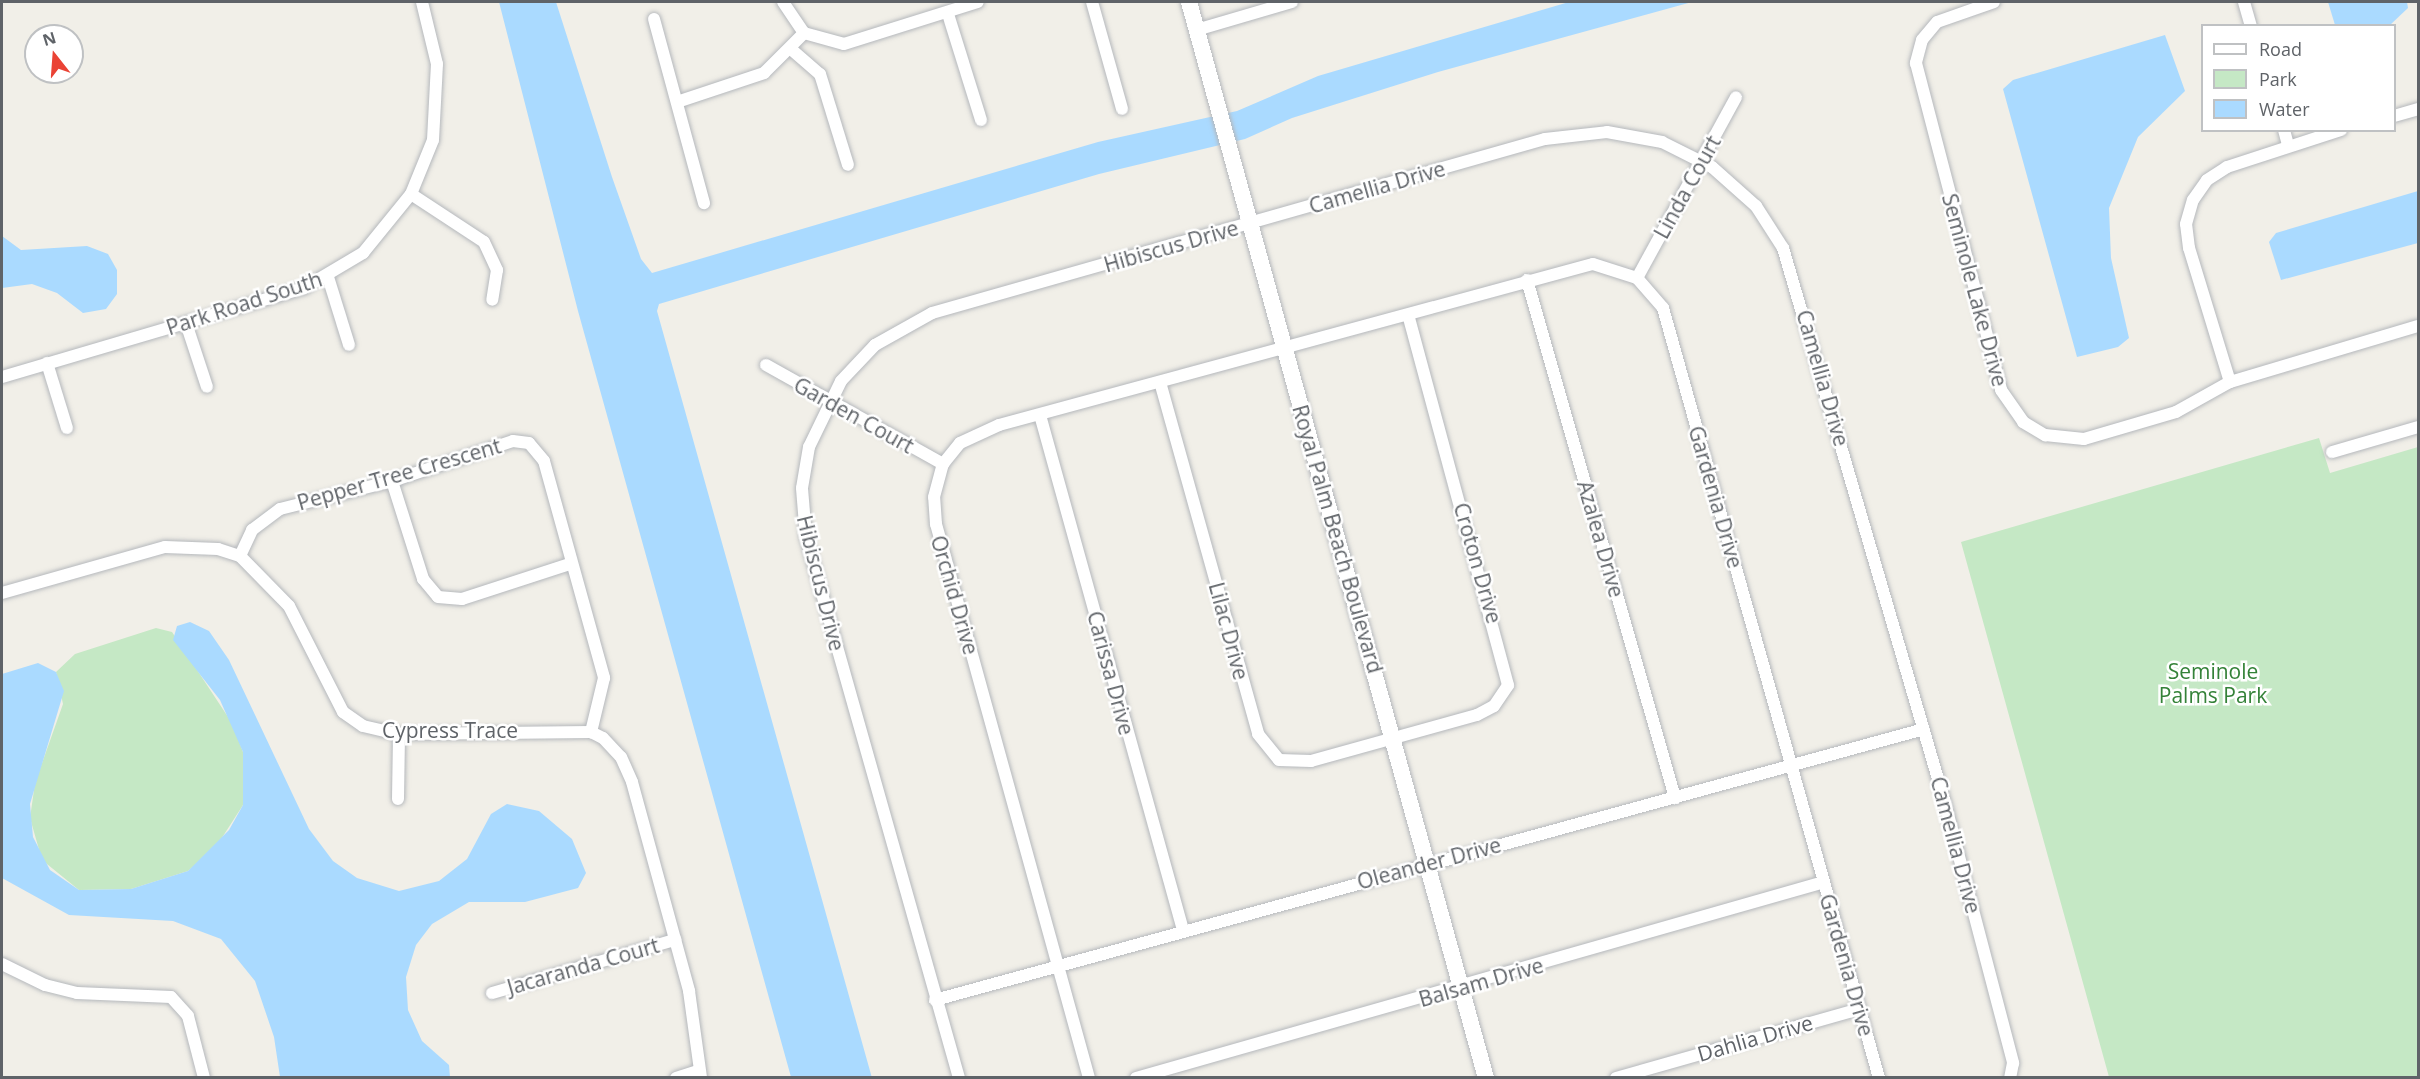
<!DOCTYPE html>
<html>
<head>
<meta charset="utf-8">
<style>
  body { margin:0 }
  #map { position:relative; width:2420px; height:1079px; overflow:hidden; background:#f1efe8; font-family:"Open Sans",sans-serif }
  div>[style] { position:absolute }
  .green>* { inset:0; background:#c5e8c5 }
  .water>* { inset:0; background:#aadaff }
  .roads { filter:drop-shadow(0 0 2px #b5b8bc) drop-shadow(0 0 2px #b5b8bc) }
  .street>* { height:12px; margin:-6px; padding:0 6px; transform-origin:6px; border-radius:6px; background:#fff }
  .secondary>* { height:16px; margin:-8px; padding:0 8px; transform-origin:8px; border-radius:8px; background:#fff }
  span { translate:-50% -50%; white-space:nowrap; text-align:center; line-height:1.15; -webkit-text-stroke:5px #fff; paint-order:stroke }
  .street-label { font-size:21px; color:#5f6368 }
  .park-label { font-size:21px; color:#348238 }
  .frame { position:absolute; inset:0; border:3px solid #5f6368; pointer-events:none }
  .legend { position:absolute; left:2201px; top:24px; width:195px; height:108px; box-sizing:border-box; background:#fff; border:2px solid #bfc1c3; margin:0; padding:8px 10px; list-style:none; font-size:18px; color:#5f6368 }
  .legend li { display:flex; align-items:center; gap:12px; height:30px }
  .legend b { width:30px; border:2px solid #bfc1c3 }
  .north { position:absolute; left:24px; top:24px; width:60px; height:60px; box-sizing:border-box; background:#fff; border:2px solid #bfc1c3; border-radius:50%; rotate:343deg; font-size:16px; font-weight:700; line-height:24px; text-align:center; color:#5f6368 }
  .north::after { content:''; display:block; margin:auto; width:21px; height:27px; background:#ea4335; clip-path:polygon(50% 0,100% 100%,50% 72%,0 100%) }
</style>
</head>
<body>
<div id="map">
  <div class="green">
    <i style="clip-path:polygon(2319px 438px,2330px 473px,2418px 447px,2418px 1077px,2109px 1077px,1961px 542px)"></i>
    <i style="clip-path:polygon(156px 628px,172px 632px,232px 723px,243px 752px,243px 805px,216px 847px,188px 871px,131px 889px,79px 890px,42px 860px,30px 818px,35px 783px,63px 704px,56px 672px,75px 654px)"></i>
  </div>
  <div class="water">
    <i style="clip-path:polygon(499px 2px,556px 2px,612px 177px,641px 259px,652px 273px,1098px 142px,1237px 111px,1318px 76px,1569px 2px,1692px 2px,1438px 72px,1292px 118px,1245px 139px,1099px 174px,659px 304px,657px 311px,872px 1078px,791px 1077px,578px 311px)"></i>
    <i style="clip-path:polygon(2328px 2px,2407px 2px,2408px 8px,2390px 25px,2335px 25px)"></i>
    <i style="clip-path:polygon(2165px 35px,2185px 91px,2138px 137px,2109px 208px,2111px 258px,2129px 338px,2118px 347px,2077px 357px,2003px 89px,2013px 80px)"></i>
    <i style="clip-path:polygon(2418px 191px,2418px 243px,2281px 280px,2269px 242px,2276px 233px)"></i>
    <i style="clip-path:polygon(2px 236px,21px 250px,87px 246px,108px 254px,117px 270px,117px 294px,106px 309px,83px 313px,57px 293px,32px 284px,2px 288px)"></i>
    <i style="clip-path:polygon(190px 622px,209px 631px,229px 660px,309px 829px,333px 861px,357px 878px,399px 891px,439px 881px,467px 859px,491px 814px,507px 804px,539px 811px,572px 839px,586px 873px,578px 888px,525px 902px,469px 902px,432px 924px,416px 945px,406px 977px,408px 1010px,422px 1041px,449px 1065px,450px 1077px,280px 1077px,274px 1037px,255px 981px,221px 939px,173px 921px,69px 915px,2px 878px,2px 674px,38px 663px,56px 672px,64px 691px,30px 804px,33px 837px,50px 870px,79px 890px,131px 889px,188px 871px,229px 830px,243px 805px,243px 752px,220px 700px,173px 640px,177px 626px)"></i>
  </div>
  <div class="roads">
    <div class="street">
      <i style="left:783px;top:2px;width:37px;rotate:56deg"></i>
      <i style="left:804px;top:33px;width:41px;rotate:15.4deg"></i>
      <i style="left:844px;top:44px;width:140px;rotate:-17.4deg"></i>
      <i style="left:1092px;top:2px;width:111px;rotate:74.3deg"></i>
      <i style="left:1994px;top:2px;width:60px;rotate:160.7deg"></i>
      <i style="left:1937px;top:22px;width:23px;rotate:130deg"></i>
      <i style="left:1922px;top:40px;width:24px;rotate:105deg"></i>
      <i style="left:1916px;top:63px;width:338px;rotate:75.4deg"></i>
      <i style="left:2001px;top:390px;width:39px;rotate:55deg"></i>
      <i style="left:2023px;top:422px;width:26px;rotate:31deg"></i>
      <i style="left:2045px;top:435px;width:39px;rotate:6deg"></i>
      <i style="left:2084px;top:439px;width:96px;rotate:-16.4deg"></i>
      <i style="left:2176px;top:412px;width:62px;rotate:-29.1deg"></i>
      <i style="left:2230px;top:382px;width:196px;rotate:-16.6deg"></i>
      <i style="left:2244px;top:2px;width:25px;rotate:74deg"></i>
      <i style="left:948px;top:14px;width:111px;rotate:72.7deg"></i>
      <i style="left:654px;top:19px;width:191px;rotate:74.8deg"></i>
      <i style="left:1196px;top:30px;width:100px;rotate:-16.3deg"></i>
      <i style="left:792px;top:50px;width:37px;rotate:41deg"></i>
      <i style="left:820px;top:74px;width:95px;rotate:72.9deg"></i>
      <i style="left:677px;top:102px;width:92px;rotate:-18.4deg"></i>
      <i style="left:764px;top:73px;width:57px;rotate:-45deg"></i>
      <i style="left:2394px;top:116px;width:25px;rotate:-16deg"></i>
      <i style="left:2284px;top:130px;width:16px;rotate:75deg"></i>
      <i style="left:411px;top:194px;width:87px;rotate:33.3deg"></i>
      <i style="left:484px;top:242px;width:31px;rotate:65deg"></i>
      <i style="left:497px;top:270px;width:30px;rotate:99deg"></i>
      <i style="left:328px;top:277px;width:71px;rotate:72.8deg"></i>
      <i style="left:1637px;top:278px;width:206px;rotate:-61.3deg"></i>
      <i style="left:1527px;top:280px;width:539px;rotate:74.05deg"></i>
      <i style="left:186px;top:323px;width:67px;rotate:71.8deg"></i>
      <i style="left:47px;top:363px;width:68px;rotate:72.9deg"></i>
      <i style="left:766px;top:365px;width:203px;rotate:29.2deg"></i>
      <i style="left:2px;top:377px;width:315px;rotate:-16.4deg"></i>
      <i style="left:304px;top:288px;width:69px;rotate:-30.7deg"></i>
      <i style="left:363px;top:253px;width:76px;rotate:-50.9deg"></i>
      <i style="left:411px;top:194px;width:58px;rotate:-67.8deg"></i>
      <i style="left:433px;top:140px;width:76px;rotate:-87deg"></i>
      <i style="left:437px;top:64px;width:64px;rotate:-103.6deg"></i>
      <i style="left:1160px;top:382px;width:365px;rotate:74.4deg"></i>
      <i style="left:1258px;top:734px;width:33px;rotate:51deg"></i>
      <i style="left:1279px;top:760px;width:32px;rotate:2deg"></i>
      <i style="left:1311px;top:761px;width:172px;rotate:-15.5deg"></i>
      <i style="left:1477px;top:715px;width:19px;rotate:-28deg"></i>
      <i style="left:1494px;top:706px;width:25px;rotate:-56deg"></i>
      <i style="left:1508px;top:685px;width:383px;rotate:-105.1deg"></i>
      <i style="left:2230px;top:382px;width:140px;rotate:-107deg"></i>
      <i style="left:2189px;top:248px;width:24px;rotate:-97deg"></i>
      <i style="left:2186px;top:224px;width:25px;rotate:-74deg"></i>
      <i style="left:2193px;top:200px;width:24px;rotate:-55deg"></i>
      <i style="left:2207px;top:180px;width:24px;rotate:-33deg"></i>
      <i style="left:2227px;top:167px;width:120px;rotate:-18deg"></i>
      <i style="left:1040px;top:415px;width:534px;rotate:74.48deg"></i>
      <i style="left:2332px;top:452px;width:90px;rotate:-16.2deg"></i>
      <i style="left:392px;top:481px;width:103px;rotate:72.4deg"></i>
      <i style="left:423px;top:579px;width:23px;rotate:50deg"></i>
      <i style="left:438px;top:597px;width:24px;rotate:5deg"></i>
      <i style="left:462px;top:599px;width:114px;rotate:-18deg"></i>
      <i style="left:240px;top:556px;width:29px;rotate:-65deg"></i>
      <i style="left:252px;top:530px;width:35px;rotate:-37deg"></i>
      <i style="left:280px;top:509px;width:115px;rotate:-14deg"></i>
      <i style="left:392px;top:481px;width:127px;rotate:-18.3deg"></i>
      <i style="left:513px;top:441px;width:16px;rotate:7deg"></i>
      <i style="left:529px;top:443px;width:23px;rotate:50deg"></i>
      <i style="left:544px;top:461px;width:225px;rotate:74.5deg"></i>
      <i style="left:604px;top:678px;width:56px;rotate:103.5deg"></i>
      <i style="left:2px;top:593px;width:169px;rotate:-15.8deg"></i>
      <i style="left:165px;top:547px;width:53px;rotate:2.2deg"></i>
      <i style="left:218px;top:549px;width:23px;rotate:18deg"></i>
      <i style="left:240px;top:556px;width:70px;rotate:45.6deg"></i>
      <i style="left:289px;top:606px;width:119px;rotate:63deg"></i>
      <i style="left:343px;top:712px;width:24px;rotate:35deg"></i>
      <i style="left:363px;top:726px;width:37px;rotate:13deg"></i>
      <i style="left:399px;top:734px;width:192px;rotate:-0.6deg"></i>
      <i style="left:591px;top:732px;width:13px;rotate:27deg"></i>
      <i style="left:603px;top:738px;width:26px;rotate:47deg"></i>
      <i style="left:621px;top:757px;width:27px;rotate:66deg"></i>
      <i style="left:632px;top:782px;width:217px;rotate:74.7deg"></i>
      <i style="left:689px;top:991px;width:88px;rotate:82.1deg"></i>
      <i style="left:398px;top:799px;width:65px;rotate:-89.1deg"></i>
      <i style="left:2px;top:964px;width:48px;rotate:26deg"></i>
      <i style="left:45px;top:985px;width:33px;rotate:14deg"></i>
      <i style="left:77px;top:993px;width:94px;rotate:2.4deg"></i>
      <i style="left:171px;top:997px;width:25px;rotate:48deg"></i>
      <i style="left:188px;top:1016px;width:64px;rotate:75.5deg"></i>
      <i style="left:492px;top:993px;width:191px;rotate:-16.2deg"></i>
      <i style="left:935px;top:1000px;width:1025px;rotate:-15.32deg"></i>
      <i style="left:676px;top:1078px;width:23px;rotate:-18deg"></i>
      <i style="left:959px;top:1078px;width:562px;rotate:-105.79deg"></i>
      <i style="left:806px;top:537px;width:49px;rotate:-94.7deg"></i>
      <i style="left:802px;top:488px;width:42px;rotate:-80.3deg"></i>
      <i style="left:809px;top:447px;width:73px;rotate:-64.1deg"></i>
      <i style="left:841px;top:381px;width:50px;rotate:-46.6deg"></i>
      <i style="left:875px;top:345px;width:65px;rotate:-29.3deg"></i>
      <i style="left:932px;top:313px;width:637px;rotate:-15.85deg"></i>
      <i style="left:1545px;top:139px;width:62px;rotate:-6.4deg"></i>
      <i style="left:1607px;top:132px;width:56px;rotate:10.3deg"></i>
      <i style="left:1662px;top:142px;width:56px;rotate:26.6deg"></i>
      <i style="left:1712px;top:167px;width:59px;rotate:41.6deg"></i>
      <i style="left:1756px;top:206px;width:50px;rotate:57.3deg"></i>
      <i style="left:1783px;top:248px;width:578px;rotate:73.73deg"></i>
      <i style="left:1945px;top:803px;width:269px;rotate:75.3deg"></i>
      <i style="left:2013px;top:1063px;width:15px;rotate:101deg"></i>
      <i style="left:1089px;top:1078px;width:575px;rotate:-105.44deg"></i>
      <i style="left:936px;top:524px;width:27px;rotate:-94deg"></i>
      <i style="left:934px;top:497px;width:34px;rotate:-75deg"></i>
      <i style="left:943px;top:464px;width:27px;rotate:-51deg"></i>
      <i style="left:960px;top:443px;width:43px;rotate:-24.8deg"></i>
      <i style="left:999px;top:425px;width:615px;rotate:-15.17deg"></i>
      <i style="left:1593px;top:264px;width:46px;rotate:17.7deg"></i>
      <i style="left:1637px;top:278px;width:40px;rotate:49deg"></i>
      <i style="left:1663px;top:308px;width:800px;rotate:74.33deg"></i>
      <i style="left:1136px;top:1078px;width:715px;rotate:-15.9deg"></i>
      <i style="left:1616px;top:1078px;width:254px;rotate:-15.8deg"></i>
    </div>
    <div class="secondary">
      <i style="left:1189px;top:2px;width:1116px;rotate:74.57deg"></i>
    </div>
  </div>
  <div class="street-label">
    <span style="left:1377px;top:187px;rotate:-16deg">Camellia Drive</span>
    <span style="left:1687px;top:187px;rotate:-61deg">Linda Court</span>
    <span style="left:1171px;top:246px;rotate:-16deg">Hibiscus Drive</span>
    <span style="left:1975px;top:290px;rotate:75deg">Seminole Lake Drive</span>
    <span style="left:244px;top:303px;rotate:-18deg">Park Road South</span>
    <span style="left:1823px;top:378px;rotate:74deg">Camellia Drive</span>
    <span style="left:854px;top:415px;rotate:29deg">Garden Court</span>
    <span style="left:399px;top:474px;rotate:-16deg">Pepper Tree Crescent</span>
    <span style="left:1716px;top:497px;rotate:74deg">Gardenia Drive</span>
    <span style="left:1338px;top:539px;rotate:74deg">Royal Palm Beach Boulevard</span>
    <span style="left:1601px;top:539px;rotate:74deg">Azalea Drive</span>
    <span style="left:1478px;top:563px;rotate:74deg">Croton Drive</span>
    <span style="left:821px;top:583px;rotate:76deg">Hibiscus Drive</span>
    <span style="left:955px;top:595px;rotate:74deg">Orchid Drive</span>
    <span style="left:1229px;top:631px;rotate:75deg">Lilac Drive</span>
    <span style="left:1111px;top:673px;rotate:75deg">Carissa Drive</span>
    <span style="left:450px;top:730px">Cypress Trace</span>
    <span style="left:1956px;top:845px;rotate:75deg">Camellia Drive</span>
    <span style="left:1429px;top:863px;rotate:-15deg">Oleander Drive</span>
    <span style="left:1847px;top:965px;rotate:74deg">Gardenia Drive</span>
    <span style="left:583px;top:966px;rotate:-16deg">Jacaranda Court</span>
    <span style="left:1481px;top:982px;rotate:-16deg">Balsam Drive</span>
    <span style="left:1755px;top:1038px;rotate:-16deg">Dahlia Drive</span>
  </div>
  <div class="park-label">
    <span style="left:2213px;top:683px">Seminole<br>Palms Park</span>
  </div>
  <div class="frame"></div>
  <ul class="legend">
  <li><b style="height:8px;background:#fff"></b>Road</li>
  <li><b style="height:16px;background:#c5e8c5"></b>Park</li>
  <li><b style="height:16px;background:#aadaff"></b>Water</li>
  </ul>
  <div class="north">N</div>
</div>
</body>
</html>
